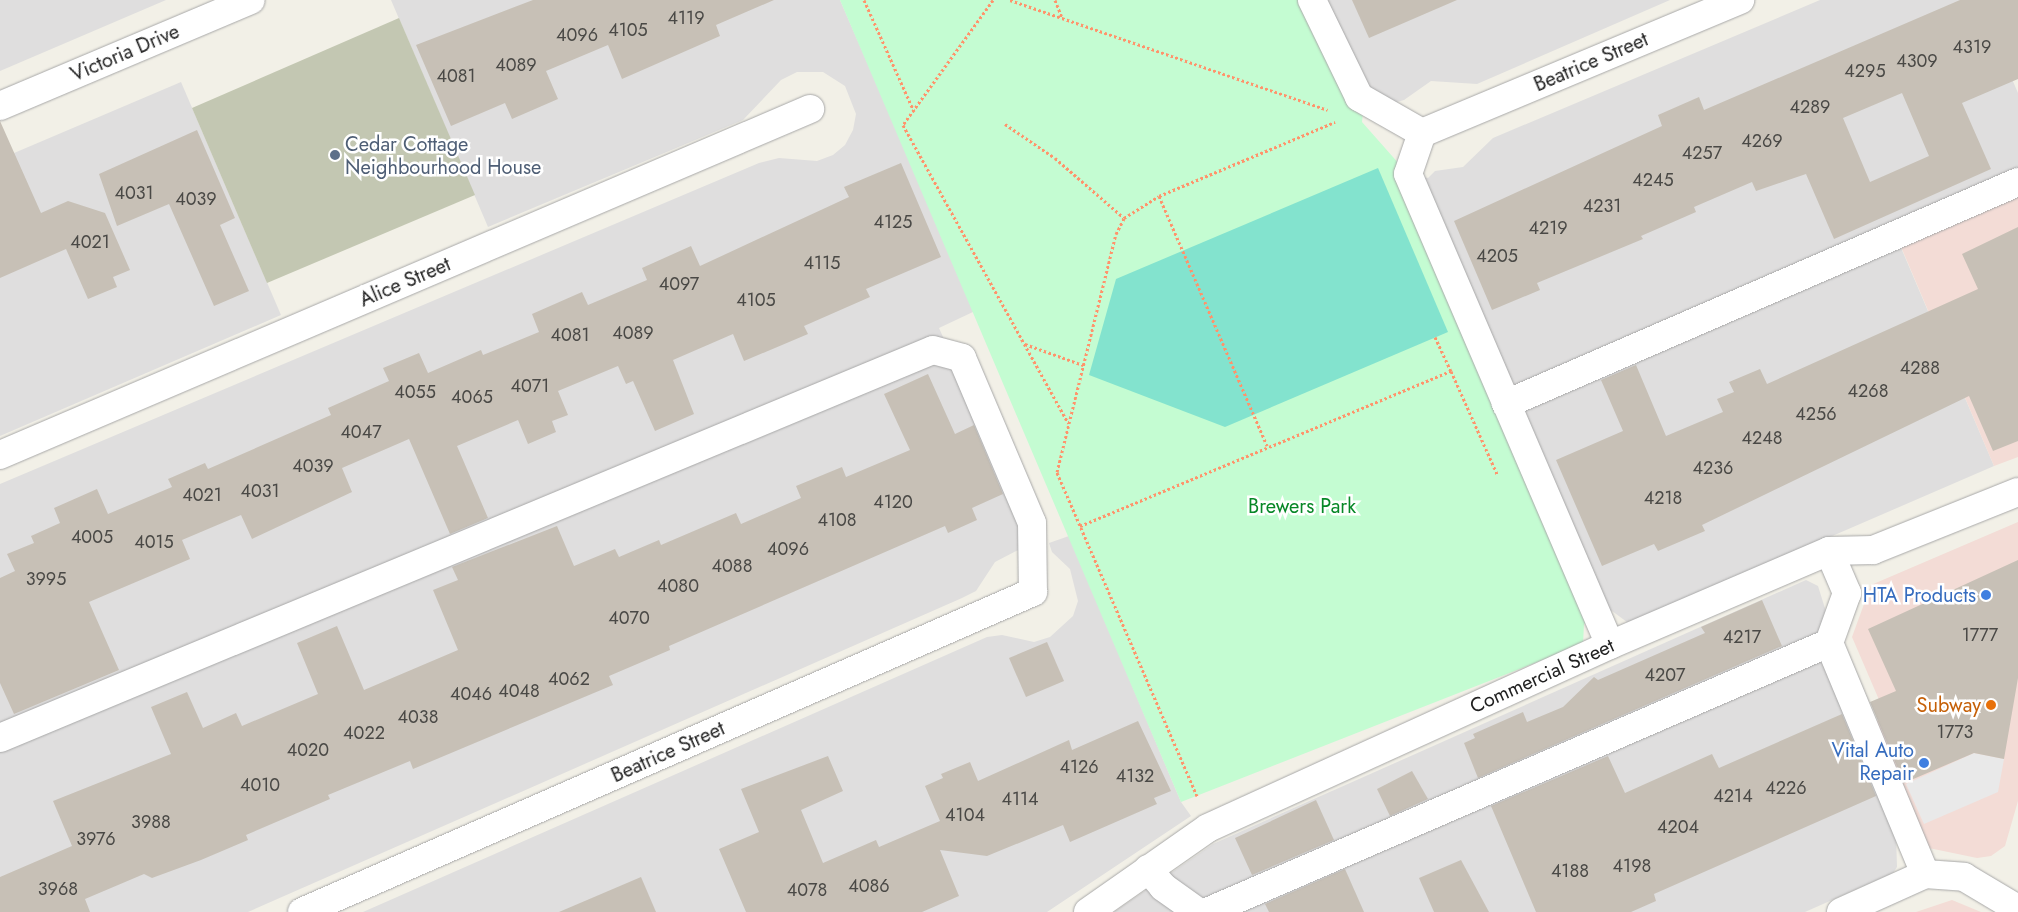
<!DOCTYPE html>
<html>
<head>
<meta charset="utf-8">
<style>
  body { margin:0 }
  #map { position:relative; width:2018px; height:912px; overflow:hidden; background:#f2f0e7; font-family:Jost,sans-serif }
  div>[style] { position:absolute }
  .residential>* { inset:0; background:#dfdede }
  .commercial>* { inset:0; background:#f3dcd6 }
  .construction>* { inset:0; background:#c3c7b2 }
  .park>* { inset:0; background:#c4fcd2 }
  .pitch>* { inset:0; background:#83e3ce }
  .parking>* { inset:0; background:#e9e9e9 }
  .building>* { inset:0; background:#c7c0b6 }
  .path>* { height:3px; margin-top:-1.5px; transform-origin:0; background:repeating-linear-gradient(90deg,#ff936b 0 2.5px,transparent 0 5px) }
  .roads { filter:drop-shadow(0 0 1px #a8a8a8) drop-shadow(0 0 1px #a8a8a8) }
  .minor>* { height:28px; margin:-14px; padding:0 14px; transform-origin:14px; border-radius:14px; background:#fff }
  .dots>* { width:14px; height:14px; translate:-50% -50%; box-sizing:border-box; border:2px solid #fff; border-radius:50% }
  span { translate:-50% -50%; white-space:nowrap; text-align:center; line-height:1.15; -webkit-text-stroke:5px #fff; paint-order:stroke }
  .number-label { font-size:18px; color:#4a4946 }
  .number-label span { -webkit-text-stroke-width:0 }
  .street-label { font-size:20px; color:#212121 }
  .service-label { font-size:20px; color:#4e5e75 }
  .left { translate:0 -50%; text-align:left }
  .park-label { font-size:20px; color:#078727 }
  .shop-label { font-size:20px; color:#366cbe }
  .right { translate:-100% -50%; text-align:right }
  .food-label { font-size:20px; color:#c56008 }
</style>
</head>
<body>
<div id="map">
  <div class="residential">
    <i style="clip-path:polygon(0 0,166px 0,0 71px)"></i>
    <i style="clip-path:polygon(391px 0,840px 0,975px 311px,939px 328px,1027px 527px,1024px 547px,995px 562px,976px 591px,962px 598px,248px 912px,0 912px,0 484px,759px 163px,779px 158px,817px 161px,833px 155px,845px 145px,853px 130px,856px 114px,845px 86px,823px 72px,797px 72px,781px 80px,743px 120px,488px 227px)"></i>
    <i style="clip-path:polygon(1312px 0,1670px 0,1477px 84px,1431px 81px,1404px 100px,1390px 104px,1375px 97px)"></i>
    <i style="clip-path:polygon(1820px 0,1978px 0,2018px 93px,2018px 182px,1896px 236px,1994px 466px,1636px 621px,1627px 622px,1612px 611px,1598px 617px,1408px 174px,1428px 178px,1435px 171px,1463px 167px,1493px 138px)"></i>
    <i style="clip-path:polygon(181px 82px,281px 315px,0 436px,0 159px)"></i>
    <i style="clip-path:polygon(1069px 536px,1181px 802px,1191px 816px,1047px 912px,363px 912px,987px 637px,1002px 635px,1034px 642px,1050px 637px,1073px 616px,1078px 601px,1070px 569px,1052px 552px,1049px 543px)"></i>
    <i style="clip-path:polygon(1806px 580px,1818px 586px,1896px 835px,1897px 867px,1893px 873px,1805px 912px,1114px 912px,1213px 844px)"></i>
  </div>
  <div class="commercial">
    <i style="clip-path:polygon(2018px 182px,2018px 457px,1994px 466px,1896px 235px)"></i>
    <i style="clip-path:polygon(2018px 522px,2018px 801px,2005px 846px,1991px 856px,1977px 858px,1924px 847px,1870px 724px,1886px 716px,1852px 637px,1871px 585px)"></i>
    <i style="clip-path:polygon(1952px 900px,1981px 912px,1916px 912px)"></i>
  </div>
  <div class="construction">
    <i style="clip-path:polygon(399px 18px,475px 195px,267px 283px,192px 108px)"></i>
  </div>
  <div class="park">
    <i style="clip-path:polygon(840px 0,1312px 0,1364px 102px,1362px 122px,1408px 174px,1598px 617px,1584px 624px,1583px 644px,1181px 802px)"></i>
  </div>
  <div class="pitch">
    <i style="clip-path:polygon(1378px 168px,1448px 332px,1225px 427px,1089px 375px,1116px 279px)"></i>
  </div>
  <div class="parking">
    <i style="clip-path:polygon(1974px 753px,2004px 759px,1998px 792px,1924px 824px,1906px 784px)"></i>
  </div>
  <div class="building">
    <i style="clip-path:polygon(533px 0,774px 0,716px 25px,720px 36px,622px 79px,608px 45px,546px 71px,558px 99px,512px 119px,505px 103px,451px 126px,416px 45px)"></i>
    <i style="clip-path:polygon(1352px 0,1457px 0,1369px 38px)"></i>
    <i style="clip-path:polygon(evenodd,1960px 0,2018px 0,2018px 79px,1962px 103px,1991px 169px,1834px 239px,1806px 174px,1756px 191px,1752px 182px,1694px 207px,1696px 212px,1641px 236px,1643px 239px,1537px 283px,1540px 290px,1492px 310px,1454px 221px,1662px 126px,1658px 115px,1699px 97px,1704px 110px,1960px 0,1902px 93px,1929px 156px,1870px 182px,1843px 118px,1902px 93px)"></i>
    <i style="clip-path:polygon(0 121px,41px 213px,68px 201px,105px 213px,130px 270px,113px 277px,117px 287px,88px 299px,66px 249px,0 278px)"></i>
    <i style="clip-path:polygon(197px 130px,235px 218px,220px 225px,249px 291px,214px 306px,169px 204px,117px 226px,99px 174px)"></i>
    <i style="clip-path:polygon(901px 163px,941px 257px,866px 289px,870px 297px,804px 326px,808px 334px,744px 361px,733px 334px,673px 360px,694px 414px,655px 431px,633px 381px,626px 384px,618px 366px,558px 391px,568px 415px,552px 421px,556px 432px,528px 444px,518px 420px,457px 446px,488px 518px,450px 534px,409px 439px,342px 468px,352px 492px,252px 539px,241px 515px,182px 540px,190px 559px,89px 602px,119px 670px,14px 714px,0 683px,0 578px,15px 571px,7px 554px,34px 543px,31px 536px,60px 523px,54px 508px,97px 489px,108px 514px,172px 487px,168px 479px,205px 463px,208px 469px,331px 415px,328px 408px,389px 381px,383px 368px,419px 353px,428px 373px,481px 350px,483px 355px,539px 332px,532px 314px,582px 292px,588px 305px,647px 280px,642px 268px,691px 246px,700px 266px,849px 197px,844px 187px)"></i>
    <i style="clip-path:polygon(2018px 227px,2018px 441px,1993px 451px,1969px 396px,1702px 525px,1705px 531px,1658px 551px,1654px 544px,1602px 566px,1556px 460px,1623px 431px,1601px 380px,1636px 365px,1666px 436px,1723px 412px,1717px 399px,1734px 392px,1729px 382px,1760px 369px,1767px 384px,1978px 289px,1962px 254px)"></i>
    <i style="clip-path:polygon(928px 374px,955px 434px,974px 425px,1003px 494px,972px 508px,977px 520px,948px 533px,945px 526px,669px 646px,670px 650px,609px 676px,613px 685px,413px 769px,410px 761px,328px 795px,330px 799px,246px 835px,248px 840px,201px 860px,152px 878px,144px 874px,85px 899px,90px 912px,0 912px,0 877px,72px 846px,53px 801px,171px 754px,151px 707px,187px 692px,203px 728px,236px 713px,242px 726px,318px 694px,297px 643px,337px 626px,364px 690px,458px 650px,433px 590px,458px 580px,452px 567px,557px 526px,574px 566px,615px 549px,619px 557px,659px 540px,661px 545px,736px 513px,741px 524px,801px 498px,796px 486px,842px 467px,846px 477px,910px 450px,884px 394px)"></i>
    <i style="clip-path:polygon(2018px 560px,2018px 678px,2004px 759px,1974px 753px,1904px 783px,1870px 702px,1896px 691px,1868px 629px)"></i>
    <i style="clip-path:polygon(1762px 600px,1782px 646px,1478px 778px,1464px 743px,1475px 738px,1473px 734px,1523px 712px,1527px 722px,1563px 707px,1594px 677px,1598px 680px,1705px 633px,1701px 627px)"></i>
    <i style="clip-path:polygon(1047px 642px,1064px 681px,1026px 697px,1009px 658px)"></i>
    <i style="clip-path:polygon(1842px 714px,1876px 796px,1654px 894px,1656px 901px,1631px 912px,1536px 912px,1491px 806px,1608px 756px,1625px 793px,1712px 754px,1719px 768px)"></i>
    <i style="clip-path:polygon(1138px 721px,1171px 791px,1154px 798px,1157px 804px,1070px 842px,1063px 825px,987px 856px,940px 850px,959px 896px,922px 912px,746px 912px,719px 849px,759px 832px,741px 789px,828px 756px,843px 791px,801px 810px,823px 863px,876px 840px,879px 847px,940px 821px,925px 786px,943px 778px,941px 774px,970px 762px,978px 781px,1069px 740px,1072px 750px)"></i>
    <i style="clip-path:polygon(1412px 771px,1428px 799px,1390px 816px,1377px 789px)"></i>
    <i style="clip-path:polygon(1316px 800px,1334px 840px,1252px 875px,1235px 838px)"></i>
    <i style="clip-path:polygon(1461px 860px,1489px 912px,1434px 912px,1419px 878px)"></i>
    <i style="clip-path:polygon(1345px 869px,1364px 912px,1269px 912px,1265px 904px)"></i>
    <i style="clip-path:polygon(641px 877px,656px 912px,559px 912px)"></i>
  </div>
  <div class="path">
    <i style="left:864px;top:0;width:122px;rotate:65.8deg"></i>
    <i style="left:993px;top:0;width:154px;rotate:125.8deg"></i>
    <i style="left:903px;top:125px;width:341px;rotate:61deg"></i>
    <i style="left:1010px;top:0;width:336px;rotate:19.1deg"></i>
    <i style="left:1055px;top:0;width:18px;rotate:68deg"></i>
    <i style="left:1005px;top:124px;width:60px;rotate:34.2deg"></i>
    <i style="left:1055px;top:158px;width:91px;rotate:41deg"></i>
    <i style="left:1159px;top:196px;width:272px;rotate:66.6deg"></i>
    <i style="left:1435px;top:337px;width:38px;rotate:65deg"></i>
    <i style="left:1025px;top:344px;width:62px;rotate:19.9deg"></i>
    <i style="left:1080px;top:526px;width:402px;rotate:-22.7deg"></i>
    <i style="left:1451px;top:371px;width:113px;rotate:65.9deg"></i>
    <i style="left:1197px;top:796px;width:353px;rotate:-113.4deg"></i>
    <i style="left:1057px;top:472px;width:245px;rotate:-76.1deg"></i>
    <i style="left:1116px;top:234px;width:18px;rotate:-63deg"></i>
    <i style="left:1124px;top:218px;width:41px;rotate:-32.2deg"></i>
    <i style="left:1159px;top:196px;width:191px;rotate:-22.8deg"></i>
  </div>
  <div class="roads">
    <div class="minor">
      <i style="left:1312px;top:0;width:108px;rotate:64.1deg"></i>
      <i style="left:1359px;top:97px;width:73px;rotate:29.7deg"></i>
      <i style="left:1422px;top:133px;width:345px;rotate:-22.7deg"></i>
      <i style="left:0;top:106px;width:272px;rotate:-22.9deg"></i>
      <i style="left:1422px;top:133px;width:43px;rotate:108.9deg"></i>
      <i style="left:1408px;top:174px;width:512px;rotate:66.79deg"></i>
      <i style="left:1506px;top:404px;width:558px;rotate:-23.44deg"></i>
      <i style="left:0;top:455px;width:881px;rotate:-23.13deg"></i>
      <i style="left:1829px;top:551px;width:46px;rotate:66.8deg"></i>
      <i style="left:1847px;top:593px;width:53px;rotate:109.8deg"></i>
      <i style="left:1829px;top:643px;width:250px;rotate:67.4deg"></i>
      <i style="left:0;top:738px;width:1010px;rotate:-22.58deg"></i>
      <i style="left:933px;top:350px;width:30px;rotate:15deg"></i>
      <i style="left:962px;top:358px;width:179px;rotate:67deg"></i>
      <i style="left:1032px;top:523px;width:69px;rotate:89.2deg"></i>
      <i style="left:1033px;top:592px;width:798px;rotate:156.36deg"></i>
      <i style="left:1148px;top:869px;width:23px;rotate:50deg"></i>
      <i style="left:1163px;top:887px;width:43px;rotate:35.5deg"></i>
      <i style="left:1088px;top:912px;width:146px;rotate:-35deg"></i>
      <i style="left:1208px;top:828px;width:442px;rotate:-24.5deg"></i>
      <i style="left:1610px;top:645px;width:238px;rotate:-23.2deg"></i>
      <i style="left:1829px;top:551px;width:44px;rotate:-1.3deg"></i>
      <i style="left:1873px;top:550px;width:156px;rotate:-21.8deg"></i>
      <i style="left:1207px;top:912px;width:678px;rotate:-23.39deg"></i>
      <i style="left:1841px;top:912px;width:92px;rotate:-24.3deg"></i>
      <i style="left:1925px;top:874px;width:39px;rotate:4deg"></i>
      <i style="left:1964px;top:877px;width:63px;rotate:30.7deg"></i>
    </div>
  </div>
  <div class="dots">
    <i style="left:335px;top:155px;background:#5c6f8a"></i>
    <i style="left:1986px;top:595px;background:#3f7fe0"></i>
    <i style="left:1991px;top:705px;background:#e8710a"></i>
    <i style="left:1924px;top:763px;background:#3f7fe0"></i>
  </div>
  <div class="number-label">
    <span style="left:686px;top:18px">4119</span>
    <span style="left:628px;top:30px">4105</span>
    <span style="left:577px;top:35px">4096</span>
    <span style="left:1972px;top:47px">4319</span>
    <span style="left:1917px;top:61px">4309</span>
    <span style="left:516px;top:65px">4089</span>
    <span style="left:1865px;top:71px">4295</span>
    <span style="left:456px;top:76px">4081</span>
    <span style="left:1810px;top:107px">4289</span>
    <span style="left:1762px;top:141px">4269</span>
    <span style="left:1702px;top:153px">4257</span>
    <span style="left:1653px;top:180px">4245</span>
    <span style="left:134px;top:193px">4031</span>
    <span style="left:196px;top:199px">4039</span>
    <span style="left:1602px;top:206px">4231</span>
    <span style="left:893px;top:222px">4125</span>
    <span style="left:1548px;top:228px">4219</span>
    <span style="left:90px;top:242px">4021</span>
    <span style="left:1497px;top:256px">4205</span>
    <span style="left:822px;top:263px">4115</span>
    <span style="left:679px;top:284px">4097</span>
    <span style="left:756px;top:300px">4105</span>
    <span style="left:633px;top:333px">4089</span>
    <span style="left:570px;top:335px">4081</span>
    <span style="left:1920px;top:368px">4288</span>
    <span style="left:530px;top:386px">4071</span>
    <span style="left:1868px;top:391px">4268</span>
    <span style="left:415px;top:392px">4055</span>
    <span style="left:472px;top:397px">4065</span>
    <span style="left:1816px;top:414px">4256</span>
    <span style="left:361px;top:432px">4047</span>
    <span style="left:1762px;top:438px">4248</span>
    <span style="left:313px;top:466px">4039</span>
    <span style="left:1713px;top:468px">4236</span>
    <span style="left:260px;top:491px">4031</span>
    <span style="left:202px;top:495px">4021</span>
    <span style="left:1663px;top:498px">4218</span>
    <span style="left:893px;top:502px">4120</span>
    <span style="left:837px;top:520px">4108</span>
    <span style="left:92px;top:537px">4005</span>
    <span style="left:154px;top:542px">4015</span>
    <span style="left:788px;top:549px">4096</span>
    <span style="left:732px;top:566px">4088</span>
    <span style="left:46px;top:579px">3995</span>
    <span style="left:678px;top:586px">4080</span>
    <span style="left:629px;top:618px">4070</span>
    <span style="left:1980px;top:635px">1777</span>
    <span style="left:1742px;top:637px">4217</span>
    <span style="left:1665px;top:675px">4207</span>
    <span style="left:569px;top:679px">4062</span>
    <span style="left:519px;top:691px">4048</span>
    <span style="left:471px;top:694px">4046</span>
    <span style="left:418px;top:717px">4038</span>
    <span style="left:1955px;top:732px">1773</span>
    <span style="left:364px;top:733px">4022</span>
    <span style="left:308px;top:750px">4020</span>
    <span style="left:1079px;top:767px">4126</span>
    <span style="left:1135px;top:776px">4132</span>
    <span style="left:260px;top:785px">4010</span>
    <span style="left:1786px;top:788px">4226</span>
    <span style="left:1733px;top:796px">4214</span>
    <span style="left:1020px;top:799px">4114</span>
    <span style="left:965px;top:815px">4104</span>
    <span style="left:151px;top:822px">3988</span>
    <span style="left:1678px;top:827px">4204</span>
    <span style="left:96px;top:839px">3976</span>
    <span style="left:1632px;top:866px">4198</span>
    <span style="left:1570px;top:871px">4188</span>
    <span style="left:869px;top:886px">4086</span>
    <span style="left:58px;top:889px">3968</span>
    <span style="left:807px;top:890px">4078</span>
  </div>
  <div class="street-label">
    <span style="left:125px;top:53px;rotate:-23deg">Victoria Drive</span>
    <span style="left:1591px;top:62px;rotate:-23deg">Beatrice Street</span>
    <span style="left:405px;top:282px;rotate:-23deg">Alice Street</span>
    <span style="left:1542px;top:676px;rotate:-24deg">Commercial Street</span>
    <span style="left:668px;top:752px;rotate:-24deg">Beatrice Street</span>
  </div>
  <div class="service-label">
    <span class="left" style="left:345px;top:156px">Cedar Cottage<br>Neighbourhood House</span>
  </div>
  <div class="park-label">
    <span style="left:1302px;top:506px">Brewers Park</span>
  </div>
  <div class="shop-label">
    <span class="right" style="left:1976px;top:595px">HTA Products</span>
    <span class="right" style="left:1914px;top:762px">Vital Auto<br>Repair</span>
  </div>
  <div class="food-label">
    <span class="right" style="left:1981px;top:705px">Subway</span>
  </div>
</div>
</body>
</html>
